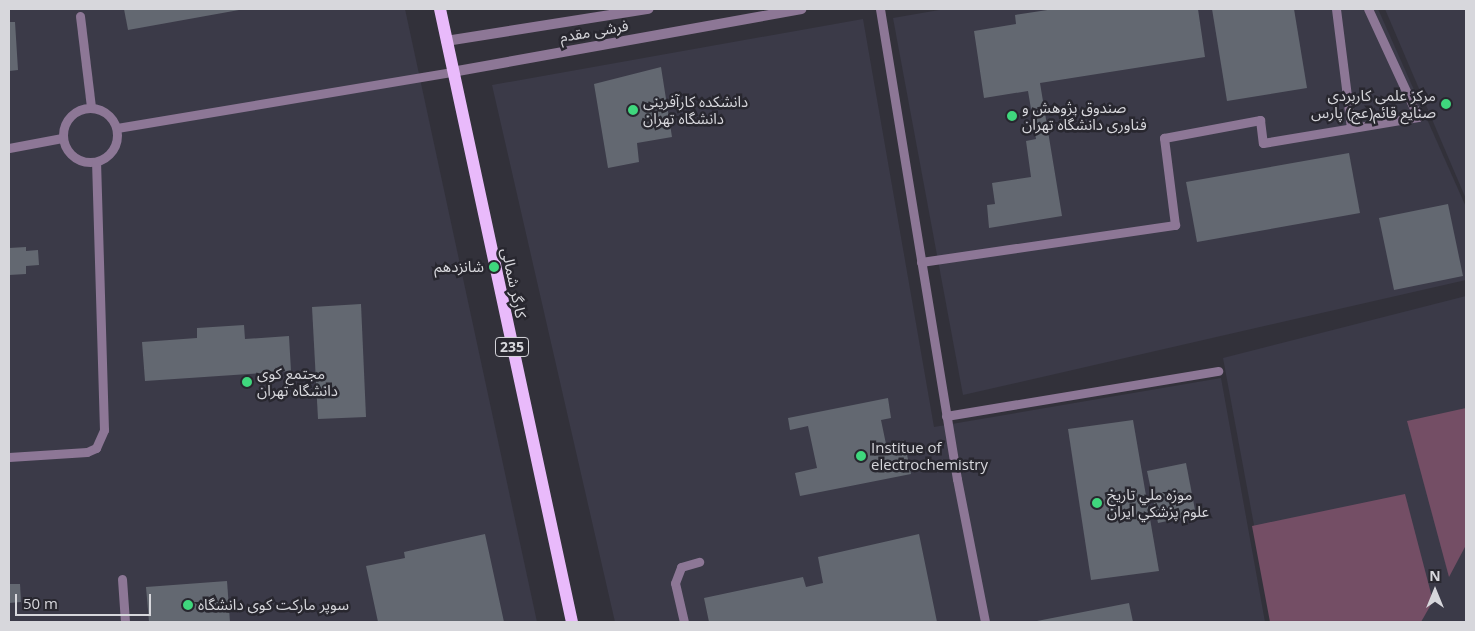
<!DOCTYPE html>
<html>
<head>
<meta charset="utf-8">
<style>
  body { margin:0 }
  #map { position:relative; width:1475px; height:631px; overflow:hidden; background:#32313a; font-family:"Open Sans","Noto Sans Arabic",sans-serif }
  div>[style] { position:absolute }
  .built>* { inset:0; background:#3b3a48 }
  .forest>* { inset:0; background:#744e65 }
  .building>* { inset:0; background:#636871 }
  .service>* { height:9px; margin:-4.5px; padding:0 4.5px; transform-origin:4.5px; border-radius:4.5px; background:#8d7796 }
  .service>.ring { margin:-4.5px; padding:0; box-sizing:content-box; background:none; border:9px solid #8d7796; border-radius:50% }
  .tertiary>* { height:10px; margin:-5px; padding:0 5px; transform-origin:5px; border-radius:5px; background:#8d7796 }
  .primary>* { height:12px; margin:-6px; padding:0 6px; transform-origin:6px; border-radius:6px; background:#e9bafb }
  .dots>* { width:14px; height:14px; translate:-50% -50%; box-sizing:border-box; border:2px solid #28272f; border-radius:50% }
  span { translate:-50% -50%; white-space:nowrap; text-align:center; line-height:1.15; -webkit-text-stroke:5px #28272f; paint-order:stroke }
  .shield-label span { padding:1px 4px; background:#28272f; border:1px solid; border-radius:4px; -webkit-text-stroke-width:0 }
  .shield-label { font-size:14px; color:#d7d7dc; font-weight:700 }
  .street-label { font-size:15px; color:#d7d7dc }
  .poi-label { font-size:15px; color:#d7d7dc }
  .right { translate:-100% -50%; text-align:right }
  .left { translate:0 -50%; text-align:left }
  .frame { position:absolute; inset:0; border:10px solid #d7d7dc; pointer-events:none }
  .north { position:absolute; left:1410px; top:566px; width:50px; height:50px; -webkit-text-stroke:4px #28272f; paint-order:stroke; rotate:0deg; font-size:14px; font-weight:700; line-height:20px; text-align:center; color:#d7d7dc }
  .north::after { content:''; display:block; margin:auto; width:18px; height:22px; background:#d7d7dc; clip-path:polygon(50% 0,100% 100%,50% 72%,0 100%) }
  .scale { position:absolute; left:15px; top:594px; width:136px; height:22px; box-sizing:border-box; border:2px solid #d7d7dc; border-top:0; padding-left:6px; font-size:15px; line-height:18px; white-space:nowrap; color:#d7d7dc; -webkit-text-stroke:4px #28272f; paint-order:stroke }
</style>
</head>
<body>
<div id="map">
  <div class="built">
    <i style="clip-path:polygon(9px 9px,405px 9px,537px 622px,9px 622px)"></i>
    <i style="clip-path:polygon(945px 9px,1378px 9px,1466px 207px,1466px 280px,963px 395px,893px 18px)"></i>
    <i style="clip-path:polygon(1385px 9px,1466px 9px,1466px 199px)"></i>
    <i style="clip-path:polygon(863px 19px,934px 427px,1221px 378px,1265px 622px,615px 622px,492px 85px)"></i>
    <i style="clip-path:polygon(1466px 296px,1466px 622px,1272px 622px,1223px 358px)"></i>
  </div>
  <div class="forest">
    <i style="clip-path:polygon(1466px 408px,1466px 545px,1449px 577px,1407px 421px)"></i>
    <i style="clip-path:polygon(1405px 494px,1433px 601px,1421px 622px,1270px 622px,1252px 526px)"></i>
  </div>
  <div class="building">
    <i style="clip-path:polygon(124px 9px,239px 9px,239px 10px,128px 30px)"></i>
    <i style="clip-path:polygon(1054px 9px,1198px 9px,1205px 57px,1040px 83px,1062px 216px,989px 228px,987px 205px,995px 204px,992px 183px,1031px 177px,1026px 141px,1036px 139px,1028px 91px,984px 98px,974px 31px,1016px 24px,1015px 15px)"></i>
    <i style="clip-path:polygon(1212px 9px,1294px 9px,1307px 88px,1227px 101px)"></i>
    <i style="clip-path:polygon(9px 22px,15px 22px,18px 70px,9px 71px)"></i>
    <i style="clip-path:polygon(661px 67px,672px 137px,637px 143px,639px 162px,608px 168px,594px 84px)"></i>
    <i style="clip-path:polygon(1349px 153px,1360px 213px,1197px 242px,1186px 182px)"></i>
    <i style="clip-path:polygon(1448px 204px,1463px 276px,1394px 290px,1379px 218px)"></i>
    <i style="clip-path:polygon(26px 247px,26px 251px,38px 250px,39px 265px,26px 266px,26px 274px,9px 275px,9px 248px)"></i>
    <i style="clip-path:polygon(361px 304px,366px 417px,318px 419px,312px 307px)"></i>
    <i style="clip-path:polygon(244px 325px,245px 339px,289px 336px,291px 371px,145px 381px,142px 342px,197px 338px,197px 328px)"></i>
    <i style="clip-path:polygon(888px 398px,891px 418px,881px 420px,886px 444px,904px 440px,911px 474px,800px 496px,795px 473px,817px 468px,808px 426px,790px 430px,788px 418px)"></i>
    <i style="clip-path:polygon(1133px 420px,1159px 571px,1091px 580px,1068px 429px)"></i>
    <i style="clip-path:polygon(1186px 463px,1196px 515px,1158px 523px,1147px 471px)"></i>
    <i style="clip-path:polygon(485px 534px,504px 622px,378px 622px,366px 566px,405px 558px,404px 552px)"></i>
    <i style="clip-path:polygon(919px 534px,937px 622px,709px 622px,704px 598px,803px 577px,806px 587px,823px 583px,818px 557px)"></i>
    <i style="clip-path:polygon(227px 581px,230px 622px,149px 622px,146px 587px)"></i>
    <i style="clip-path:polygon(9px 584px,20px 584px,21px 602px,9px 603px)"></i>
    <i style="clip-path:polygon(1129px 603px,1133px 622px,1037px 622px,1037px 621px)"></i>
  </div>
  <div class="service">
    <i style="left:880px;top:9px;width:476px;rotate:80.7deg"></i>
    <i style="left:957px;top:479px;width:146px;rotate:78.9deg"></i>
    <i style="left:1336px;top:9px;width:119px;rotate:82.8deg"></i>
    <i style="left:80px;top:16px;width:92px;rotate:83.1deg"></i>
    <i class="ring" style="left:63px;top:108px;width:45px;height:45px"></i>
    <i style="left:117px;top:128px;width:340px;rotate:-9.5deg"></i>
    <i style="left:9px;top:148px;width:54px;rotate:-10.7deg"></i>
    <i style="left:921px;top:262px;width:257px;rotate:-8.3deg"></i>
    <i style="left:1175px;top:225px;width:88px;rotate:-97.2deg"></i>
    <i style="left:1164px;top:138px;width:98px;rotate:-10.6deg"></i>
    <i style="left:1260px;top:120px;width:23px;rotate:83deg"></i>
    <i style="left:1263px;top:143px;width:157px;rotate:-9.5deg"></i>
    <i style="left:1418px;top:117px;width:119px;rotate:-114.8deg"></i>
    <i style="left:946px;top:416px;width:276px;rotate:-9.4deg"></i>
    <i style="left:9px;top:457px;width:78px;rotate:-3.7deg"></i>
    <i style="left:87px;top:452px;width:10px;rotate:-24deg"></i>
    <i style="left:96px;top:448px;width:20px;rotate:-66deg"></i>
    <i style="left:104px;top:430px;width:268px;rotate:-91.7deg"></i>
    <i style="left:122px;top:579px;width:43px;rotate:86deg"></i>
    <i style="left:684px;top:622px;width:40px;rotate:-103deg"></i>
    <i style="left:675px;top:583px;width:17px;rotate:-69deg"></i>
    <i style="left:681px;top:567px;width:19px;rotate:-16deg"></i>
  </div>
  <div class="tertiary">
    <i style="left:446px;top:41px;width:205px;rotate:-9deg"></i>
    <i style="left:452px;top:72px;width:355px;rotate:-10.2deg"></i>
  </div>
  <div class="primary">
    <i style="left:440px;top:9px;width:627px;rotate:77.85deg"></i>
  </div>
  <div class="dots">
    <i style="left:1446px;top:104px;background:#3fd77d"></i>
    <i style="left:633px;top:110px;background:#3fd77d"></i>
    <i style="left:1012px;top:116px;background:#3fd77d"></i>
    <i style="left:494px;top:267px;background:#3fd77d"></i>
    <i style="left:247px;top:382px;background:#3fd77d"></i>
    <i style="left:861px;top:456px;background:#3fd77d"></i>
    <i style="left:1097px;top:503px;background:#3fd77d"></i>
    <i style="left:188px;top:605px;background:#3fd77d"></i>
  </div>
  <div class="shield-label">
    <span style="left:512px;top:347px">235</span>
  </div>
  <div class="street-label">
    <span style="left:594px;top:31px;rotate:-10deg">فرشی مقدم</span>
    <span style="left:514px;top:283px;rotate:78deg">کارگر شمالی</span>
  </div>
  <div class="poi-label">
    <span class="right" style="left:1436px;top:104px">مرکز علمی کاربردی<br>صنایع قائم(عج) پارس</span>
    <span class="left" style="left:643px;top:110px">دانشکده کارآفرینی<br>دانشگاه تهران</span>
    <span class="left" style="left:1022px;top:116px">صندوق پژوهش و<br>فناوری دانشگاه تهران</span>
    <span class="right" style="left:484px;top:267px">شانزدهم</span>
    <span class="left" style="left:257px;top:382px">مجتمع کوی<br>دانشگاه تهران</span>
    <span class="left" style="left:871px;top:456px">Institue of<br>electrochemistry</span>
    <span class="left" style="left:1107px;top:503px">موزه ملي تاريخ<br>علوم پزشكي ايران</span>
    <span class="left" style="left:198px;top:605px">سوپر مارکت کوی دانشگاه</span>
  </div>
  <div class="frame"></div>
  <div class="north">N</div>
  <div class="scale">50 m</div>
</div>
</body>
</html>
